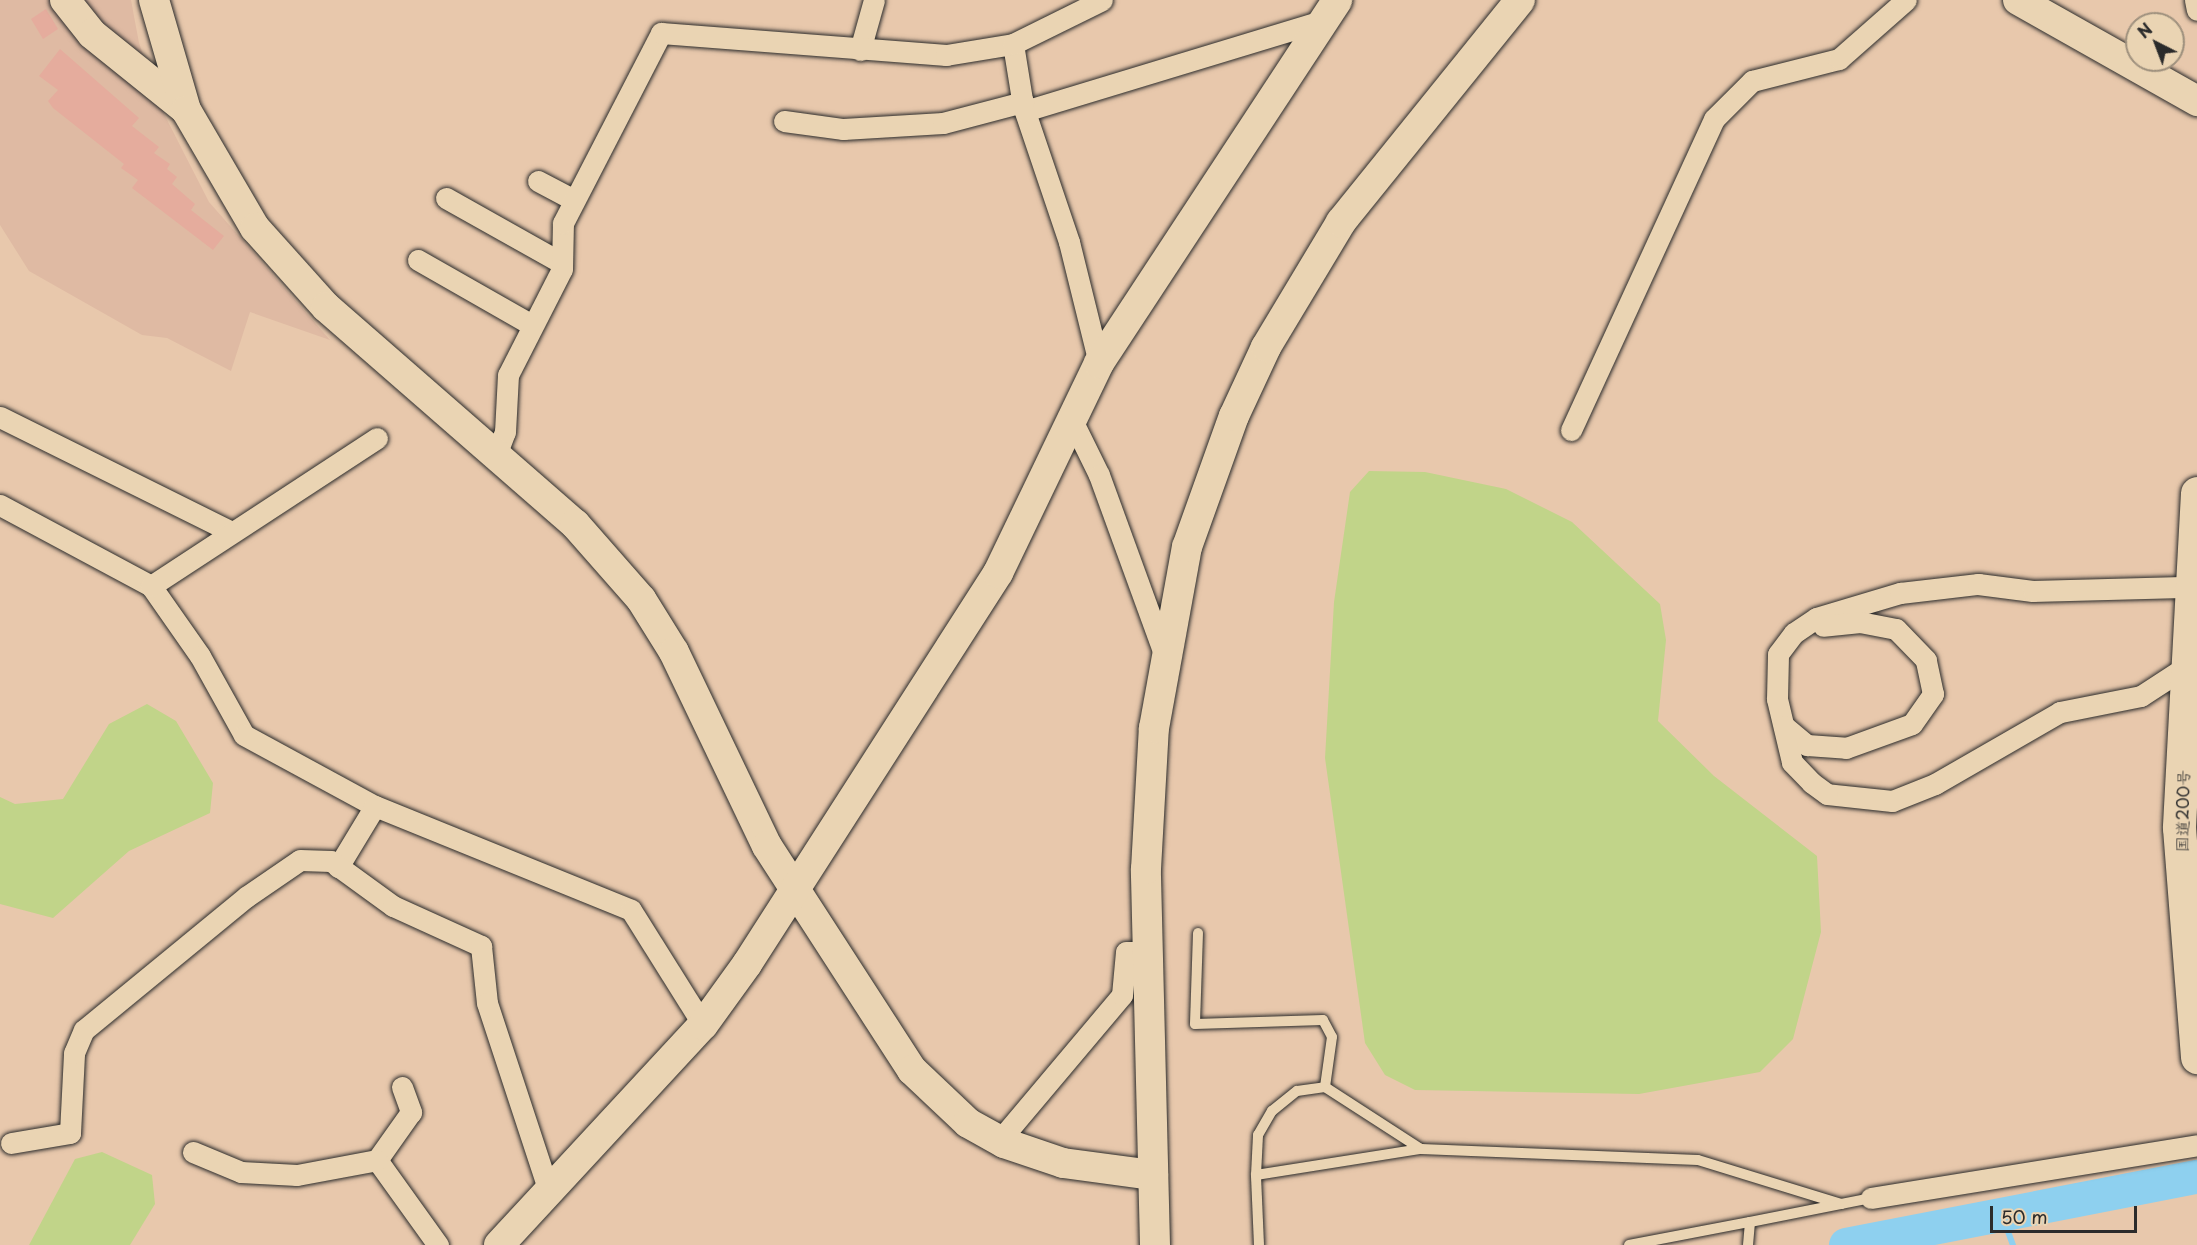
<!DOCTYPE html>
<html>
<head>
<meta charset="utf-8">
<style>
  body { margin:0 }
  #map { position:relative; width:2197px; height:1245px; overflow:hidden; background:#e8c8ac; font-family:"Playpen Sans","Klee One",sans-serif }
  div>[style] { position:absolute }
  .built>* { inset:0; background:#dfbaa3 }
  .green>* { inset:0; background:#c1d489 }
  .stream>* { height:6px; margin:-3px; padding:0 3px; transform-origin:3px; border-radius:3px; background:#8ed0ef }
  .river>* { height:34px; margin:-17px; padding:0 17px; transform-origin:17px; border-radius:17px; background:#8ed0ef }
  .building>* { inset:0; background:#e5ac9d }
  .roads { filter:drop-shadow(0 0 2px #2b2b2b) drop-shadow(0 0 2px #2b2b2b) }
  .lane>* { height:10px; margin:-5px; padding:0 5px; transform-origin:5px; border-radius:5px; background:#ead4b3 }
  .street>* { height:21px; margin:-10.5px; padding:0 10.5px; transform-origin:10.5px; border-radius:10.5px; background:#ead4b3 }
  .secondary>* { height:30px; margin:-15px; padding:0 15px; transform-origin:15px; border-radius:15px; background:#ead4b3 }
  .highway>* { height:33px; margin:-16.5px; padding:0 16.5px; transform-origin:16.5px; border-radius:16.5px; background:#ead4b3 }
  span { translate:-50% -50%; white-space:nowrap; text-align:center; line-height:1.15; -webkit-text-stroke:4.5px #ead4b3; paint-order:stroke }
  .street-label { font-size:16px; color:#2b2b2b }
  .north { position:absolute; left:2125px; top:12px; width:60px; height:60px; box-sizing:border-box; background:#ead4b3; border:2px solid #9e907d; border-radius:50%; rotate:318deg; font-size:16px; font-weight:700; line-height:24px; text-align:center; color:#2b2b2b }
  .north::after { content:''; display:block; margin:auto; width:21px; height:27px; background:#2b2b2b; clip-path:polygon(50% 0,100% 100%,50% 72%,0 100%) }
  .scale { position:absolute; left:1990px; top:1206px; width:147px; height:27px; box-sizing:border-box; border:3px solid #2b2b2b; border-top:0; padding-left:8px; font-size:18px; line-height:21px; white-space:nowrap; color:#2b2b2b; -webkit-text-stroke:4px #ead4b3; paint-order:stroke }
</style>
</head>
<body>
<div id="map">
  <div class="built">
    <i style="clip-path:polygon(0 0,131px 0,139px 43px,164px 114px,209px 202px,330px 340px,250px 312px,231px 371px,167px 338px,142px 335px,29px 271px,0 225px)"></i>
  </div>
  <div class="green">
    <i style="clip-path:polygon(1369px 471px,1425px 472px,1506px 489px,1572px 522px,1660px 604px,1666px 640px,1658px 721px,1714px 776px,1817px 856px,1821px 932px,1793px 1039px,1760px 1072px,1639px 1094px,1415px 1090px,1385px 1075px,1365px 1043px,1325px 758px,1334px 602px,1350px 492px)"></i>
    <i style="clip-path:polygon(147px 704px,176px 721px,213px 783px,210px 813px,129px 851px,53px 918px,0 904px,0 797px,15px 804px,63px 799px,109px 724px)"></i>
    <i style="clip-path:polygon(102px 1152px,152px 1175px,155px 1204px,130px 1245px,29px 1245px,75px 1159px)"></i>
  </div>
  <div class="stream">
    <i style="left:2002px;top:1215px;width:32px;rotate:70deg"></i>
  </div>
  <div class="river">
    <i style="left:1846px;top:1245px;width:358px;rotate:-11deg"></i>
  </div>
  <div class="building">
    <i style="clip-path:polygon(46px 9px,58px 29px,43px 39px,31px 19px)"></i>
    <i style="clip-path:polygon(60px 49px,139px 118px,132px 126px,159px 147px,154px 153px,170px 164px,167px 169px,177px 177px,172px 184px,195px 204px,191px 210px,224px 236px,213px 250px,132px 188px,138px 180px,121px 168px,124px 164px,53px 108px,48px 101px,58px 90px,39px 76px)"></i>
  </div>
  <div class="roads">
    <div class="lane">
      <i style="left:1198px;top:933px;width:91px;rotate:91.9deg"></i>
      <i style="left:1195px;top:1024px;width:128px;rotate:-1.8deg"></i>
      <i style="left:1323px;top:1020px;width:19px;rotate:62deg"></i>
      <i style="left:1332px;top:1037px;width:50px;rotate:98deg"></i>
      <i style="left:1256px;top:1175px;width:40px;rotate:-87.1deg"></i>
      <i style="left:1258px;top:1135px;width:28px;rotate:-60deg"></i>
      <i style="left:1272px;top:1111px;width:32px;rotate:-39deg"></i>
      <i style="left:1297px;top:1091px;width:28px;rotate:-8deg"></i>
      <i style="left:1325px;top:1087px;width:114px;rotate:32.9deg"></i>
      <i style="left:1259px;top:1245px;width:70px;rotate:-92.5deg"></i>
      <i style="left:1256px;top:1175px;width:167px;rotate:-9deg"></i>
      <i style="left:1421px;top:1149px;width:277px;rotate:2.3deg"></i>
      <i style="left:1698px;top:1160px;width:150px;rotate:17.1deg"></i>
      <i style="left:1629px;top:1245px;width:123px;rotate:-10.8deg"></i>
      <i style="left:1748px;top:1245px;width:23px;rotate:-85deg"></i>
      <i style="left:1750px;top:1222px;width:123px;rotate:-11.2deg"></i>
    </div>
    <div class="street">
      <i style="left:2195px;top:0;width:10px;rotate:79deg"></i>
      <i style="left:1013px;top:44px;width:63px;rotate:80.8deg"></i>
      <i style="left:1023px;top:106px;width:144px;rotate:71.3deg"></i>
      <i style="left:1069px;top:242px;width:125px;rotate:76.1deg"></i>
      <i style="left:860px;top:50px;width:52px;rotate:-74.4deg"></i>
      <i style="left:1025px;top:111px;width:313px;rotate:-16.9deg"></i>
      <i style="left:784px;top:121px;width:60px;rotate:7.7deg"></i>
      <i style="left:843px;top:129px;width:100px;rotate:-3.4deg"></i>
      <i style="left:943px;top:123px;width:83px;rotate:-14.7deg"></i>
      <i style="left:538px;top:181px;width:41px;rotate:27.8deg"></i>
      <i style="left:446px;top:198px;width:133px;rotate:29.3deg"></i>
      <i style="left:418px;top:260px;width:129px;rotate:29.7deg"></i>
      <i style="left:0;top:417px;width:259px;rotate:26.4deg"></i>
      <i style="left:1073px;top:422px;width:59px;rotate:63.9deg"></i>
      <i style="left:1099px;top:475px;width:190px;rotate:70deg"></i>
      <i style="left:1571px;top:430px;width:342px;rotate:-65.3deg"></i>
      <i style="left:1714px;top:119px;width:54px;rotate:-45deg"></i>
      <i style="left:1752px;top:81px;width:90px;rotate:-14.2deg"></i>
      <i style="left:1839px;top:59px;width:89px;rotate:-41.4deg"></i>
      <i style="left:496px;top:455px;width:25px;rotate:-69deg"></i>
      <i style="left:505px;top:432px;width:57px;rotate:-87deg"></i>
      <i style="left:508px;top:375px;width:119px;rotate:-63deg"></i>
      <i style="left:562px;top:269px;width:46px;rotate:-88.8deg"></i>
      <i style="left:563px;top:223px;width:214px;rotate:-62.7deg"></i>
      <i style="left:661px;top:33px;width:286px;rotate:4.4deg"></i>
      <i style="left:946px;top:55px;width:68px;rotate:-9.3deg"></i>
      <i style="left:1013px;top:44px;width:99px;rotate:-26.3deg"></i>
      <i style="left:0;top:505px;width:171px;rotate:28.2deg"></i>
      <i style="left:151px;top:586px;width:85px;rotate:55deg"></i>
      <i style="left:200px;top:656px;width:90px;rotate:60.9deg"></i>
      <i style="left:244px;top:735px;width:149px;rotate:28.5deg"></i>
      <i style="left:375px;top:806px;width:276px;rotate:22.1deg"></i>
      <i style="left:631px;top:910px;width:136px;rotate:57.9deg"></i>
      <i style="left:151px;top:586px;width:270px;rotate:-33.2deg"></i>
      <i style="left:2187px;top:666px;width:55px;rotate:146.9deg"></i>
      <i style="left:2141px;top:696px;width:83px;rotate:168.8deg"></i>
      <i style="left:2060px;top:712px;width:144px;rotate:150.1deg"></i>
      <i style="left:1935px;top:784px;width:46px;rotate:158.4deg"></i>
      <i style="left:1892px;top:801px;width:65px;rotate:-173.9deg"></i>
      <i style="left:1827px;top:794px;width:19px;rotate:-144deg"></i>
      <i style="left:1812px;top:783px;width:29px;rotate:-134deg"></i>
      <i style="left:1792px;top:762px;width:65px;rotate:-103.4deg"></i>
      <i style="left:1777px;top:699px;width:45px;rotate:-88.7deg"></i>
      <i style="left:1778px;top:654px;width:26px;rotate:-53deg"></i>
      <i style="left:1794px;top:633px;width:27px;rotate:-34deg"></i>
      <i style="left:1816px;top:618px;width:88px;rotate:-16.6deg"></i>
      <i style="left:1900px;top:593px;width:79px;rotate:-6.6deg"></i>
      <i style="left:1978px;top:584px;width:55px;rotate:7.3deg"></i>
      <i style="left:2033px;top:591px;width:158px;rotate:-1.5deg"></i>
      <i style="left:1784px;top:726px;width:30px;rotate:40deg"></i>
      <i style="left:1807px;top:745px;width:39px;rotate:4deg"></i>
      <i style="left:1846px;top:748px;width:70px;rotate:-20deg"></i>
      <i style="left:1912px;top:724px;width:37px;rotate:-55deg"></i>
      <i style="left:1933px;top:694px;width:35px;rotate:-102deg"></i>
      <i style="left:1926px;top:660px;width:43px;rotate:-134.1deg"></i>
      <i style="left:1896px;top:629px;width:37px;rotate:-169deg"></i>
      <i style="left:1860px;top:622px;width:37px;rotate:174deg"></i>
      <i style="left:338px;top:867px;width:71px;rotate:-58.8deg"></i>
      <i style="left:402px;top:1087px;width:27px;rotate:70deg"></i>
      <i style="left:411px;top:1112px;width:59px;rotate:125.3deg"></i>
      <i style="left:377px;top:1160px;width:105px;rotate:54.3deg"></i>
      <i style="left:999px;top:1141px;width:191px;rotate:-49.9deg"></i>
      <i style="left:1122px;top:995px;width:43px;rotate:-84.7deg"></i>
      <i style="left:1126px;top:952px;width:22px"></i>
      <i style="left:11px;top:1143px;width:60px;rotate:-9.6deg"></i>
      <i style="left:70px;top:1133px;width:80px;rotate:-87.1deg"></i>
      <i style="left:74px;top:1053px;width:25px;rotate:-67deg"></i>
      <i style="left:84px;top:1030px;width:210px;rotate:-39.4deg"></i>
      <i style="left:246px;top:897px;width:65px;rotate:-34.4deg"></i>
      <i style="left:300px;top:860px;width:31px;rotate:2deg"></i>
      <i style="left:331px;top:861px;width:77px;rotate:36deg"></i>
      <i style="left:393px;top:906px;width:97px;rotate:24.4deg"></i>
      <i style="left:481px;top:946px;width:57px;rotate:84deg"></i>
      <i style="left:487px;top:1003px;width:199px;rotate:71.8deg"></i>
      <i style="left:193px;top:1152px;width:52px;rotate:22.6deg"></i>
      <i style="left:241px;top:1172px;width:56px;rotate:3.1deg"></i>
      <i style="left:297px;top:1175px;width:81px;rotate:-10.6deg"></i>
      <i style="left:1871px;top:1198px;width:330px;rotate:-9.2deg"></i>
    </div>
    <div class="secondary">
      <i style="left:65px;top:0;width:43px;rotate:51.5deg"></i>
      <i style="left:92px;top:34px;width:118px;rotate:38.8deg"></i>
      <i style="left:154px;top:0;width:115px;rotate:73.8deg"></i>
      <i style="left:186px;top:110px;width:137px;rotate:59.7deg"></i>
      <i style="left:255px;top:228px;width:106px;rotate:48.1deg"></i>
      <i style="left:326px;top:307px;width:330px;rotate:41.1deg"></i>
      <i style="left:575px;top:524px;width:100px;rotate:48.7deg"></i>
      <i style="left:641px;top:599px;width:62px;rotate:58.1deg"></i>
      <i style="left:674px;top:652px;width:215px;rotate:64.4deg"></i>
      <i style="left:767px;top:846px;width:267px;rotate:57.1deg"></i>
      <i style="left:912px;top:1070px;width:77px;rotate:43.4deg"></i>
      <i style="left:968px;top:1123px;width:41px;rotate:29.1deg"></i>
      <i style="left:1004px;top:1143px;width:62px;rotate:18.7deg"></i>
      <i style="left:1063px;top:1163px;width:91px;rotate:7.6deg"></i>
      <i style="left:2018px;top:0;width:206px;rotate:29.4deg"></i>
      <i style="left:499px;top:1245px;width:300px;rotate:-47.2deg"></i>
      <i style="left:703px;top:1025px;width:75px;rotate:-54.2deg"></i>
      <i style="left:747px;top:964px;width:465px;rotate:-57.3deg"></i>
      <i style="left:998px;top:573px;width:233px;rotate:-64.3deg"></i>
      <i style="left:1099px;top:363px;width:434px;rotate:-56.7deg"></i>
      <i style="left:1155px;top:1245px;width:376px;rotate:-91.4deg"></i>
      <i style="left:1146px;top:869px;width:141px;rotate:-86.8deg"></i>
      <i style="left:1154px;top:728px;width:184px;rotate:-79.7deg"></i>
      <i style="left:1187px;top:547px;width:139px;rotate:-70.3deg"></i>
      <i style="left:1234px;top:416px;width:76px;rotate:-65.1deg"></i>
      <i style="left:1266px;top:347px;width:146px;rotate:-59deg"></i>
      <i style="left:1341px;top:222px;width:285px;rotate:-51.1deg"></i>
    </div>
    <div class="highway">
      <i style="left:2197px;top:493px;width:335px;rotate:93.1deg"></i>
      <i style="left:2179px;top:828px;width:230px;rotate:85.5deg"></i>
    </div>
  </div>
  <div class="street-label">
    <span style="left:2182px;top:811px;rotate:-89deg">国道200号</span>
  </div>
  <div class="north">N</div>
  <div class="scale">50 m</div>
</div>
</body>
</html>
